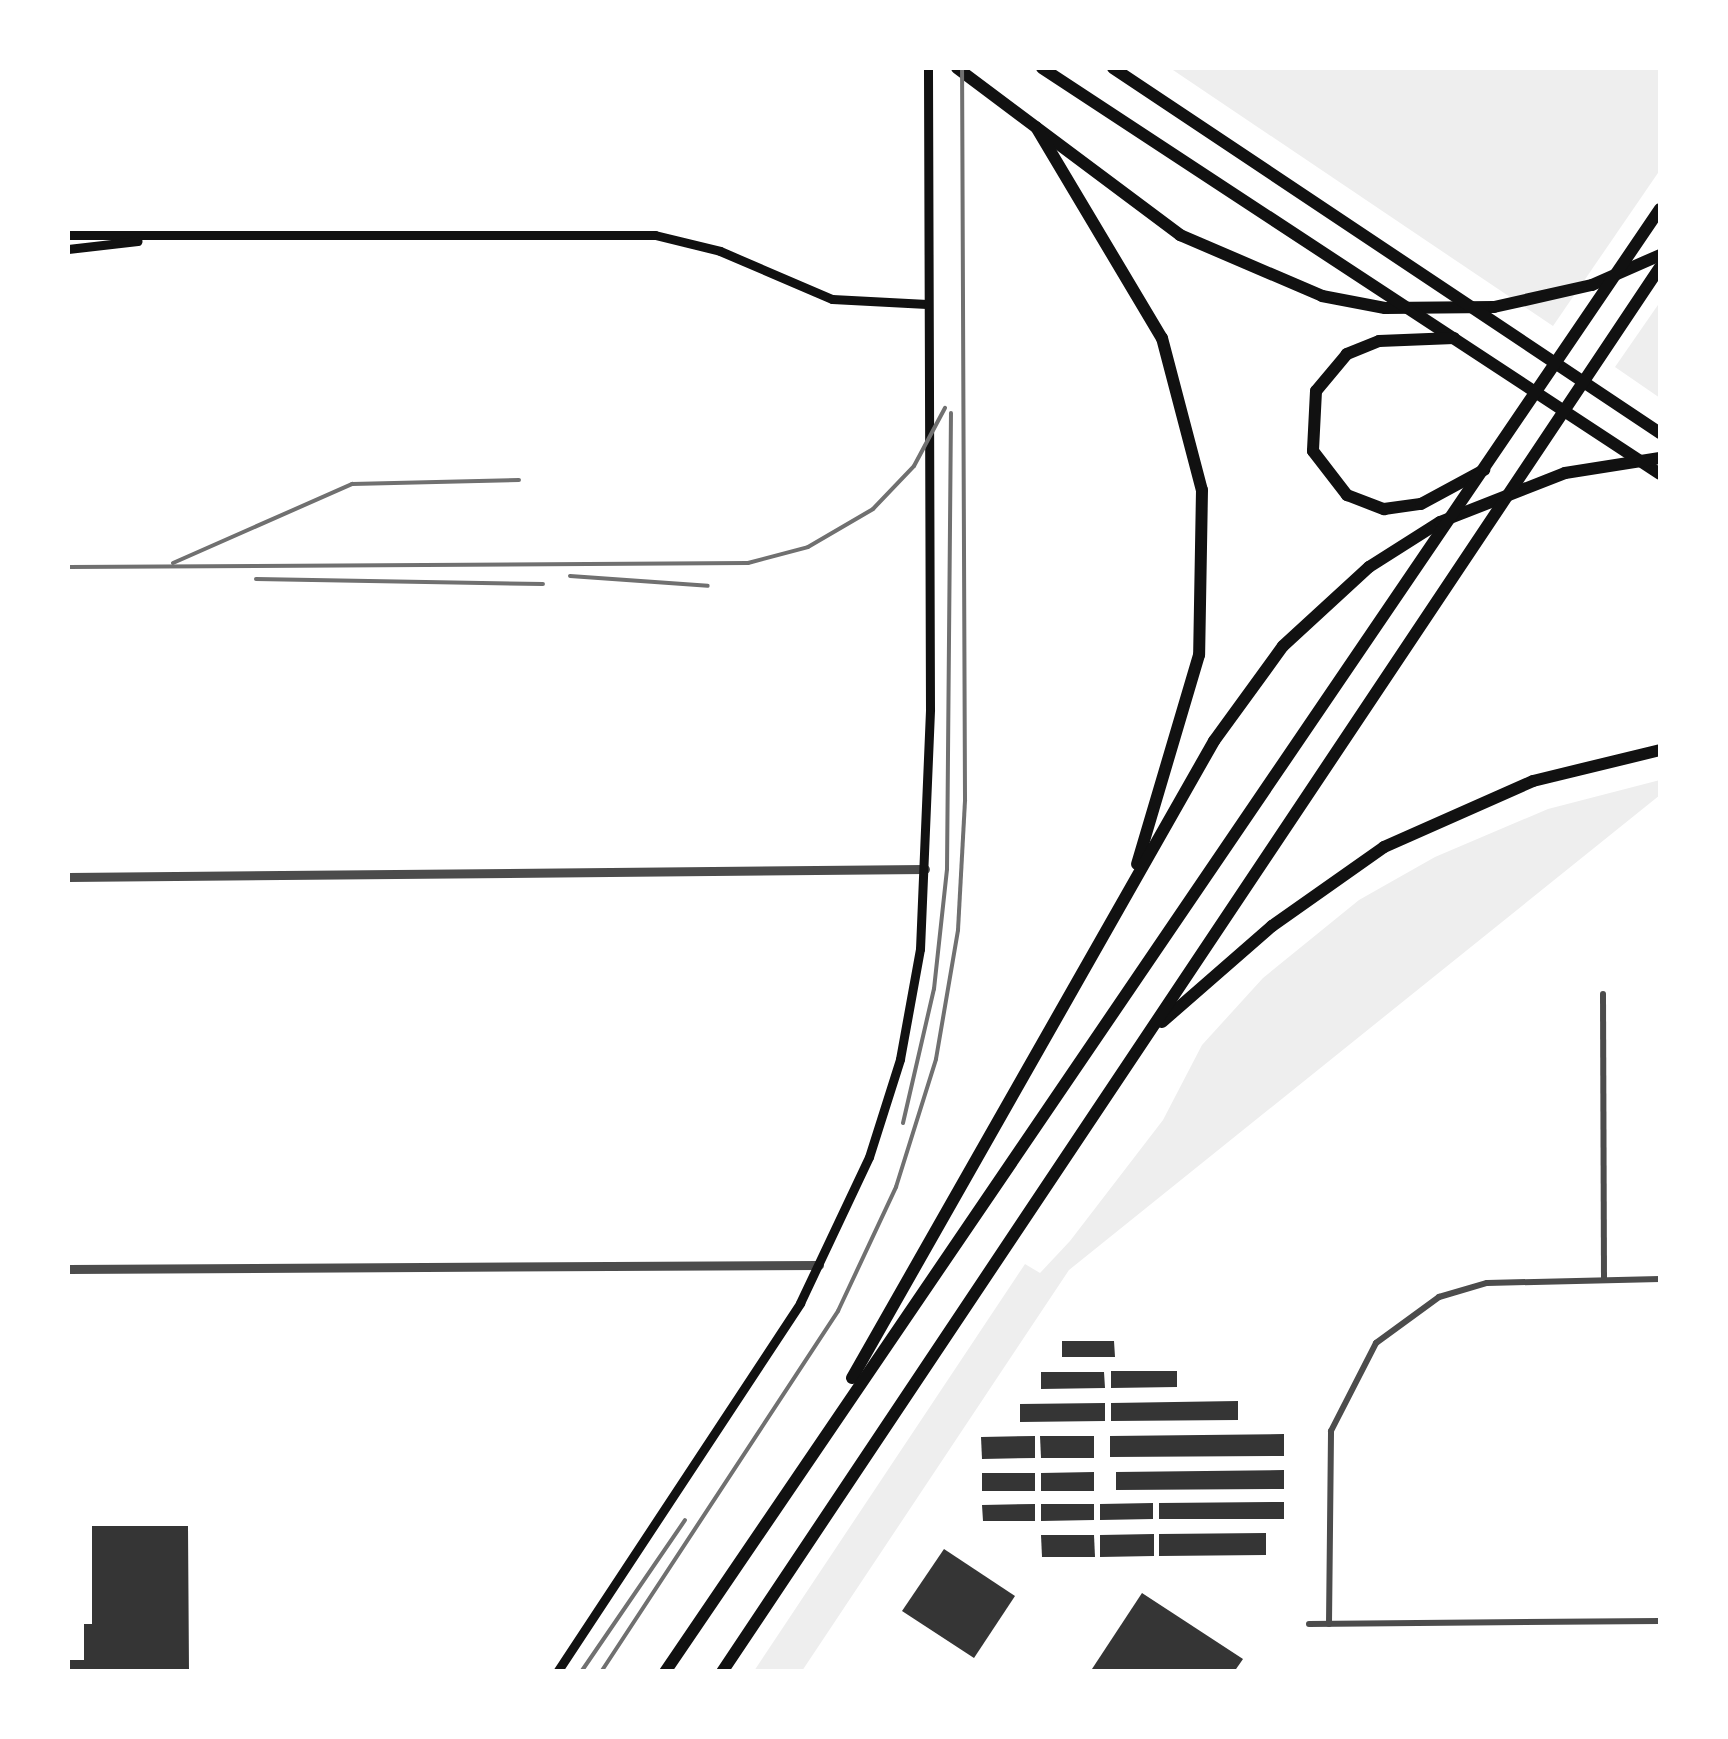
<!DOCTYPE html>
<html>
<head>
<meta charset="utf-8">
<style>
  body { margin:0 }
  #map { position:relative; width:1728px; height:1739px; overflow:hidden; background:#fff; font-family:"PT Sans Narrow",sans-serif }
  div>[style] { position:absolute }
  .green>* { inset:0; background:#eee }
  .building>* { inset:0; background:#353535 }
  .minor>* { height:6px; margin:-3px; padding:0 3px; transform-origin:3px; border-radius:3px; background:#4c4c4c }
  .tertiary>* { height:9px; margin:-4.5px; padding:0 4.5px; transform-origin:4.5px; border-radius:4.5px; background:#4c4c4c }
  .secondary>* { height:9px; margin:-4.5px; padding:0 4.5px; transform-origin:4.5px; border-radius:4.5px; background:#111 }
  .motorway>* { height:12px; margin:-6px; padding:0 6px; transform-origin:6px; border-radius:6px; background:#111 }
  .rail>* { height:4px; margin:-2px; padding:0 2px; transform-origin:2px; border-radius:2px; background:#707070 }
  span { translate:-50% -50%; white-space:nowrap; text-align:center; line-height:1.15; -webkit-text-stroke:10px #fff; paint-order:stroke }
  .frame { position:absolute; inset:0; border:70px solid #fff; pointer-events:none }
</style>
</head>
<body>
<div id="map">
  <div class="green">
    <i style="clip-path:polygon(1170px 68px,1660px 68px,1660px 170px,1553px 326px)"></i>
    <i style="clip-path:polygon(1660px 302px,1660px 398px,1615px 367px)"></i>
    <i style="clip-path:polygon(1660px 780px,1660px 795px,1069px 1270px,802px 1671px,754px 1671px,1025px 1264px,1040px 1273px,1070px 1241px,1163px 1120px,1202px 1045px,1263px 978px,1359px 900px,1435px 857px,1548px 809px)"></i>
  </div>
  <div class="building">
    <i style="clip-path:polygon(1062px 1341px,1114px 1341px,1115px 1357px,1062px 1357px)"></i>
    <i style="clip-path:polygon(1111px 1371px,1177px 1371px,1177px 1387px,1111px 1388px)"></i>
    <i style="clip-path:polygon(1041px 1372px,1104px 1372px,1105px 1388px,1041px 1389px)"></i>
    <i style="clip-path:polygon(1238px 1401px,1238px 1420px,1111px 1421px,1111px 1403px)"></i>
    <i style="clip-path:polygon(1105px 1403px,1105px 1421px,1020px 1422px,1020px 1404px)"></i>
    <i style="clip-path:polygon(1284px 1434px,1284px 1456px,1110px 1457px,1110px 1436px)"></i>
    <i style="clip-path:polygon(1035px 1436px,1035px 1458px,982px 1459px,981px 1437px)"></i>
    <i style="clip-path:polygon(1040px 1436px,1094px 1436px,1094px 1458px,1041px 1458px)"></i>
    <i style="clip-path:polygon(1284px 1470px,1284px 1489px,1116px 1490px,1116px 1472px)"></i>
    <i style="clip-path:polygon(1094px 1472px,1094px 1491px,1041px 1491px,1041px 1473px)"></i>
    <i style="clip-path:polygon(982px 1473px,1035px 1473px,1035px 1491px,982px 1491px)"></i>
    <i style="clip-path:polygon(1284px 1502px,1284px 1519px,1159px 1519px,1159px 1503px)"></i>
    <i style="clip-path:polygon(1153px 1503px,1153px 1519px,1100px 1520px,1100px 1504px)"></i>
    <i style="clip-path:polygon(1035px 1504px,1035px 1521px,983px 1521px,982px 1505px)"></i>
    <i style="clip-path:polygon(1041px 1504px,1094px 1504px,1094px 1520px,1041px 1521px)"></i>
    <i style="clip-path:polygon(92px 1526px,188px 1526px,189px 1672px,68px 1672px,68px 1660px,84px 1660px,84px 1624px,92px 1624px)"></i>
    <i style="clip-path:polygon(1266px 1533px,1266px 1555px,1159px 1556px,1159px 1534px)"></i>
    <i style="clip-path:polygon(1154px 1534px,1154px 1556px,1100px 1557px,1100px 1535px)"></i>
    <i style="clip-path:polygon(1041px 1535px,1094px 1535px,1095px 1557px,1042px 1557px)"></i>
    <i style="clip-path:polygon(944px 1549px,1015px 1596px,974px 1658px,902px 1611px)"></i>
    <i style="clip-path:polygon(1142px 1593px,1243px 1659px,1234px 1672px,1090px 1672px)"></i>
  </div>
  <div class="minor">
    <i style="left:1603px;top:994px;width:285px;rotate:89.8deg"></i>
    <i style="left:1309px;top:1624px;width:351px;rotate:-0.5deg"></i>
    <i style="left:1329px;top:1624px;width:193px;rotate:-89.4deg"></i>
    <i style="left:1331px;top:1431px;width:99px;rotate:-62.9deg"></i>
    <i style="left:1376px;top:1343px;width:78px;rotate:-36.1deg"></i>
    <i style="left:1439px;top:1297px;width:50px;rotate:-16.3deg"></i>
    <i style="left:1487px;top:1283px;width:173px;rotate:-1.3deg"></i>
  </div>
  <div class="tertiary">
    <i style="left:68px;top:877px;width:857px;rotate:-0.53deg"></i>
    <i style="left:68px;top:1269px;width:751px;rotate:-0.31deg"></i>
  </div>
  <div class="secondary">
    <i style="left:68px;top:235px;width:587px"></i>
    <i style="left:655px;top:235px;width:67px;rotate:13.8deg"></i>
    <i style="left:720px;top:251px;width:122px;rotate:23.2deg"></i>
    <i style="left:832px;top:299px;width:95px;rotate:3deg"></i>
    <i style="left:68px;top:249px;width:70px;rotate:-6.5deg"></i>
    <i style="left:557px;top:1672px;width:442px;rotate:-56.6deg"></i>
    <i style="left:800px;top:1303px;width:161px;rotate:-64.7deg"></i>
    <i style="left:869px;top:1157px;width:103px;rotate:-72.4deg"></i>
    <i style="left:900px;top:1059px;width:112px;rotate:-79.7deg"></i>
    <i style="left:920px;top:949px;width:240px;rotate:-87.6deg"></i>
    <i style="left:930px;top:709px;width:641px;rotate:-90.18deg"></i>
  </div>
  <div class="motorway">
    <i style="left:957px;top:68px;width:279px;rotate:36.8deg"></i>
    <i style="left:1180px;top:235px;width:155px;rotate:23.2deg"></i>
    <i style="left:1322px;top:296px;width:64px;rotate:10.8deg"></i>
    <i style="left:1385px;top:308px;width:109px;rotate:-0.5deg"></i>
    <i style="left:1494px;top:307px;width:100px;rotate:-12.7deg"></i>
    <i style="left:1592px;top:285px;width:74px;rotate:-23.8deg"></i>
    <i style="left:1042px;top:68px;width:739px;rotate:33.3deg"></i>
    <i style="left:1113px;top:68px;width:658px;rotate:33.71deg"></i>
    <i style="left:1036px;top:127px;width:246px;rotate:59.2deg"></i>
    <i style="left:1162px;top:338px;width:157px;rotate:75.3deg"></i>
    <i style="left:1202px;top:490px;width:165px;rotate:91deg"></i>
    <i style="left:1199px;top:655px;width:218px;rotate:106.5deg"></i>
    <i style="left:1454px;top:338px;width:75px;rotate:177.7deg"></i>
    <i style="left:1379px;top:341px;width:35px;rotate:158deg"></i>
    <i style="left:1347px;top:354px;width:48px;rotate:130deg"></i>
    <i style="left:1316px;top:391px;width:60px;rotate:92.9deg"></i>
    <i style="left:1313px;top:451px;width:56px;rotate:52.3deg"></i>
    <i style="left:1347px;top:495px;width:40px;rotate:21deg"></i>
    <i style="left:1384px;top:509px;width:37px;rotate:-8deg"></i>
    <i style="left:1421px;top:504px;width:72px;rotate:-28.4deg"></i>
    <i style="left:1162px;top:1022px;width:146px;rotate:-41.1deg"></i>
    <i style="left:1272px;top:926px;width:137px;rotate:-35.2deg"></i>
    <i style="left:1384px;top:847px;width:163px;rotate:-23.9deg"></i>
    <i style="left:1533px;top:781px;width:131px;rotate:-13.7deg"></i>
    <i style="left:852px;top:1378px;width:733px;rotate:-60.39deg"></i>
    <i style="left:1214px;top:741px;width:117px;rotate:-54deg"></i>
    <i style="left:1283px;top:646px;width:117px;rotate:-42.6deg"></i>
    <i style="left:1369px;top:567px;width:84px;rotate:-32.4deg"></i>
    <i style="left:1440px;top:522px;width:134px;rotate:-21.4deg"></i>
    <i style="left:1565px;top:473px;width:96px;rotate:-9deg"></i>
    <i style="left:665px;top:1672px;width:1769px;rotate:-55.78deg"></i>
    <i style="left:722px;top:1672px;width:1689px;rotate:-56.27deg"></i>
  </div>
  <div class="rail">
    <i style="left:173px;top:563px;width:196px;rotate:-23.8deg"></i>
    <i style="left:352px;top:484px;width:167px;rotate:-1.4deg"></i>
    <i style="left:68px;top:567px;width:680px;rotate:-0.34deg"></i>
    <i style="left:748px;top:563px;width:62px;rotate:-14.9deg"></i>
    <i style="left:808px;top:547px;width:75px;rotate:-30.3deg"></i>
    <i style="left:873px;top:509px;width:59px;rotate:-46.4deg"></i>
    <i style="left:914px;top:466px;width:66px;rotate:-61.9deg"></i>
    <i style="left:570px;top:576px;width:138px;rotate:4.1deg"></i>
    <i style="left:256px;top:579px;width:287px;rotate:1deg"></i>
    <i style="left:903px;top:1123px;width:138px;rotate:-77deg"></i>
    <i style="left:934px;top:989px;width:121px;rotate:-83.8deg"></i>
    <i style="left:947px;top:869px;width:456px;rotate:-89.5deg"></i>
    <i style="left:581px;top:1672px;width:184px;rotate:-55.6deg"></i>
    <i style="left:601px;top:1672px;width:432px;rotate:-56.7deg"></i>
    <i style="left:838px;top:1311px;width:137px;rotate:-64.9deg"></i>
    <i style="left:896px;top:1187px;width:134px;rotate:-72.6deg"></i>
    <i style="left:936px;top:1059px;width:131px;rotate:-80.3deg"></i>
    <i style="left:958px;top:930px;width:130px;rotate:-86.9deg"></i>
    <i style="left:965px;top:800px;width:732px;rotate:-90.23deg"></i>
  </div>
  <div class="frame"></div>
</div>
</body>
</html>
